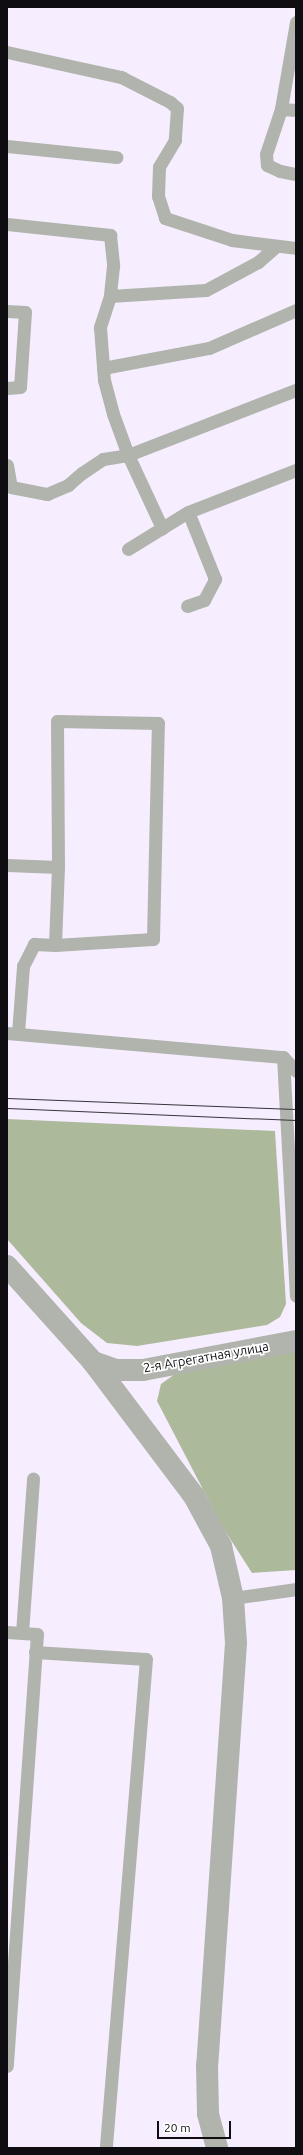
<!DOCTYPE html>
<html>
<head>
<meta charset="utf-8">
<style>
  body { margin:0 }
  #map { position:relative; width:303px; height:2155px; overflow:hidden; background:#f6eeff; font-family:Ubuntu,sans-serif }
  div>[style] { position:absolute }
  .forest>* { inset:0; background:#adb99b }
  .service>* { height:13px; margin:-6.5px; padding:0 6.5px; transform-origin:6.5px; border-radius:6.5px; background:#b1b4ad }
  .minor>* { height:22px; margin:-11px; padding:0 11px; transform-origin:11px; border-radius:11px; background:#b1b4ad }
  .tram>* { height:1px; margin:-0.5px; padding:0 0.5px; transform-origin:0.5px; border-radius:0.5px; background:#37343b }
  span { translate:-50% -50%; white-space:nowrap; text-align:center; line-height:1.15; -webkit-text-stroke:3.5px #fff; paint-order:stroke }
  .street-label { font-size:13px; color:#0f0d12 }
  .frame { position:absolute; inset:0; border:8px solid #0f0d12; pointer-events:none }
  .scale { position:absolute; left:157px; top:2121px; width:74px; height:18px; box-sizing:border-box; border:2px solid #0f0d12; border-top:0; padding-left:5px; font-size:12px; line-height:14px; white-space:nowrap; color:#0f0d12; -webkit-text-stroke:3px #fff; paint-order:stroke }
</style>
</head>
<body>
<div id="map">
  <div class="forest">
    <i style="clip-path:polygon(7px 1119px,275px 1131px,286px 1304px,280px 1317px,267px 1325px,137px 1346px,107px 1343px,81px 1323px,7px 1239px)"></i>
    <i style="clip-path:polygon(296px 1350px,296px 1570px,252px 1573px,222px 1526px,157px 1401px,161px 1384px,175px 1374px)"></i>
  </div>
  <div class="service">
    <i style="left:296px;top:22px;width:88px;rotate:99.8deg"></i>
    <i style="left:281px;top:109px;width:15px;rotate:4deg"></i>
    <i style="left:7px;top:52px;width:117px;rotate:12.4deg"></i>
    <i style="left:121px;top:77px;width:55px;rotate:27deg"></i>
    <i style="left:170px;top:102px;width:9px;rotate:41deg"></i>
    <i style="left:177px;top:108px;width:32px;rotate:94deg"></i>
    <i style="left:175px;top:140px;width:31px;rotate:121deg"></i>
    <i style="left:159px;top:167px;width:29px;rotate:92deg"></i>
    <i style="left:158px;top:196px;width:23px;rotate:72deg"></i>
    <i style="left:165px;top:218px;width:71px;rotate:18.2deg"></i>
    <i style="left:232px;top:240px;width:64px;rotate:7.1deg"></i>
    <i style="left:281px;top:109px;width:47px;rotate:108.4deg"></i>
    <i style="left:266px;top:154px;width:11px;rotate:85deg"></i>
    <i style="left:267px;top:165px;width:14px;rotate:25deg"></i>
    <i style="left:280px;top:171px;width:16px;rotate:11deg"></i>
    <i style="left:7px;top:146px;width:110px;rotate:5.8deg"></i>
    <i style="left:7px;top:224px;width:104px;rotate:6.1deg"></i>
    <i style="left:110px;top:235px;width:31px;rotate:84deg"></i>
    <i style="left:113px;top:266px;width:30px;rotate:96deg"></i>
    <i style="left:110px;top:296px;width:33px;rotate:108deg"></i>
    <i style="left:100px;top:327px;width:53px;rotate:85.7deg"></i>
    <i style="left:104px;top:380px;width:35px;rotate:75deg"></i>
    <i style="left:113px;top:414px;width:44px;rotate:69.9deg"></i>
    <i style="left:128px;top:455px;width:81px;rotate:65deg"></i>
    <i style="left:110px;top:296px;width:96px;rotate:-3.6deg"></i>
    <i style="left:206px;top:290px;width:59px;rotate:-28.3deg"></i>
    <i style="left:258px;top:262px;width:23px;rotate:-41deg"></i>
    <i style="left:7px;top:311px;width:18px;rotate:3deg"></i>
    <i style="left:25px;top:312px;width:75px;rotate:93.8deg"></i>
    <i style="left:20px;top:387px;width:13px;rotate:176deg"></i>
    <i style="left:103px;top:368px;width:108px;rotate:-10.7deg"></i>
    <i style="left:209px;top:348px;width:95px;rotate:-23.6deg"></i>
    <i style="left:7px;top:465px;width:22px;rotate:80deg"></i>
    <i style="left:11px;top:487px;width:37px;rotate:11deg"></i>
    <i style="left:47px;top:494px;width:23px;rotate:-23deg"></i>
    <i style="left:68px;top:485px;width:18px;rotate:-41deg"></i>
    <i style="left:82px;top:473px;width:25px;rotate:-34deg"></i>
    <i style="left:103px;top:459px;width:25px;rotate:-9deg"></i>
    <i style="left:128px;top:455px;width:180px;rotate:-21.2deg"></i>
    <i style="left:128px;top:549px;width:70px;rotate:-31.7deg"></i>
    <i style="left:188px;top:512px;width:116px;rotate:-21.3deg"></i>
    <i style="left:187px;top:606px;width:18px;rotate:-19deg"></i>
    <i style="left:204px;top:600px;width:24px;rotate:-62deg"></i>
    <i style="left:215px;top:579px;width:72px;rotate:-111.9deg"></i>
    <i style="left:7px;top:865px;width:51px;rotate:2.2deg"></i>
    <i style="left:7px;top:1033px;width:277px;rotate:5deg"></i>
    <i style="left:283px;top:1057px;width:19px;rotate:47deg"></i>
    <i style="left:18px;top:1033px;width:67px;rotate:-85.7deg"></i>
    <i style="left:23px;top:966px;width:25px;rotate:-63deg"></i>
    <i style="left:34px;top:944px;width:21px;rotate:3deg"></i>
    <i style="left:55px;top:945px;width:98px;rotate:-3.5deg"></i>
    <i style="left:153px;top:939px;width:216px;rotate:-88.7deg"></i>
    <i style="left:158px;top:723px;width:101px;rotate:-178.9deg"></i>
    <i style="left:57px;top:721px;width:146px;rotate:89.6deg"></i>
    <i style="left:58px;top:867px;width:78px;rotate:92.2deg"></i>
    <i style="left:283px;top:1057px;width:239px;rotate:86.9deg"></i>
    <i style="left:233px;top:1598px;width:64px;rotate:-8.1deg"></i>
    <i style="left:7px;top:1632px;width:30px;rotate:4deg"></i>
    <i style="left:37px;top:1634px;width:433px;rotate:94deg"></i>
    <i style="left:22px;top:1633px;width:155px;rotate:-85.9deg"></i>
    <i style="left:35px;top:1652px;width:111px;rotate:3.6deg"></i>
    <i style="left:146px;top:1659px;width:491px;rotate:94.7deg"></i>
  </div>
  <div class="minor">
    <i style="left:7px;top:1266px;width:129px;rotate:48.1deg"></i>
    <i style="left:93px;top:1362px;width:168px;rotate:53deg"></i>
    <i style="left:194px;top:1496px;width:57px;rotate:61.6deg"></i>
    <i style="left:221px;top:1546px;width:53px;rotate:77deg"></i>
    <i style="left:233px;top:1598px;width:45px;rotate:86.2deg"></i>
    <i style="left:236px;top:1643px;width:423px;rotate:93.9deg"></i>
    <i style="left:207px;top:2065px;width:49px;rotate:88.8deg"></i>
    <i style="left:208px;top:2114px;width:35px;rotate:75deg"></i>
    <i style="left:93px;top:1362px;width:24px;rotate:19deg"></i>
    <i style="left:116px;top:1370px;width:27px"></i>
    <i style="left:143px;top:1370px;width:156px;rotate:-10.7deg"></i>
  </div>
  <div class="tram">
    <i style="left:7px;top:1098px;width:289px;rotate:2.2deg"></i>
    <i style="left:7px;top:1108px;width:289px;rotate:2.4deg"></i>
  </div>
  <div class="street-label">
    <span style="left:206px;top:1357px;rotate:-10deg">2-я Агрегатная улица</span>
  </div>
  <div class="frame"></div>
  <div class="scale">20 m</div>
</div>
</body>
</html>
